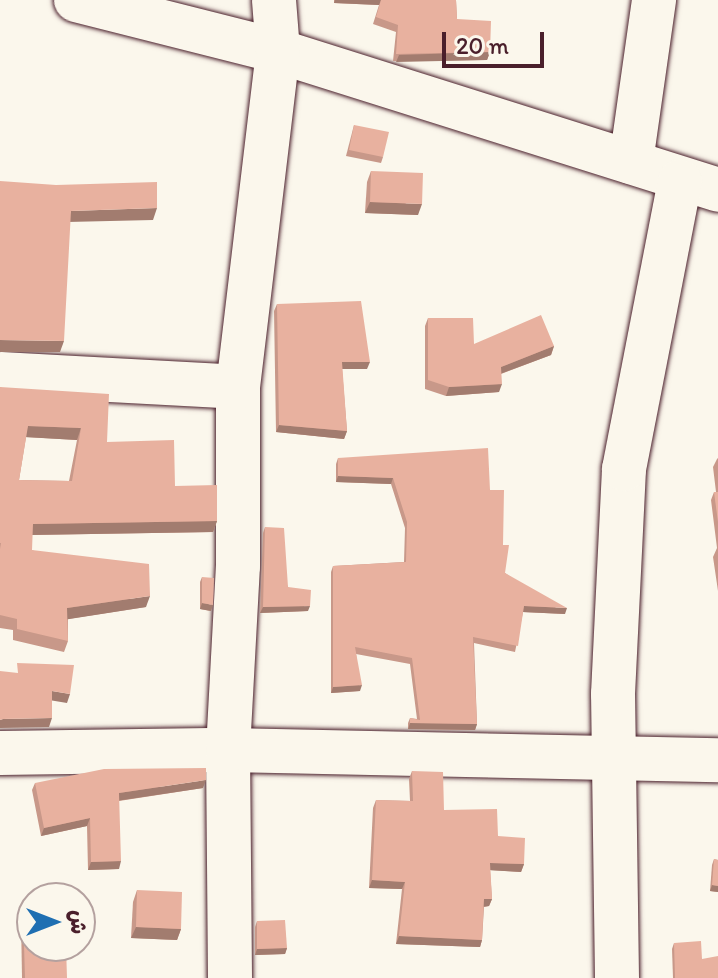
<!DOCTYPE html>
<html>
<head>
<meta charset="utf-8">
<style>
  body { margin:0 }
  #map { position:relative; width:718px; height:978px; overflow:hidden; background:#fbf7ec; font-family:Itim,"Playpen Sans Arabic",sans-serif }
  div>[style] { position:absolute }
  .roads { filter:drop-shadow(0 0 2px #4a1f2b) drop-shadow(0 0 2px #4a1f2b) }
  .minor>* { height:44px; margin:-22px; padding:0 22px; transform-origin:22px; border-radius:22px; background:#fbf7ec }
  .wall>* { inset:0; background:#c89889 }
  .shaded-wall>* { inset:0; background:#a27c6f }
  .building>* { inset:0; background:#e8b19f }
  span { translate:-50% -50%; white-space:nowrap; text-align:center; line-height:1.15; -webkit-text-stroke:7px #fbf7ec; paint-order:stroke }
  .north { position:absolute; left:16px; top:882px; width:80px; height:80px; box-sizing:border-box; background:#fbf7ec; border:2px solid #b4a19f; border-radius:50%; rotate:90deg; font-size:22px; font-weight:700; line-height:32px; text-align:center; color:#4a1f2b }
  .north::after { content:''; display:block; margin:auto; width:28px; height:36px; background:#1f6fb2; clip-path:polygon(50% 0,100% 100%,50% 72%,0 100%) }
  .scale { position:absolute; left:442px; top:32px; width:102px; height:36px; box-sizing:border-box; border:4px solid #4a1f2b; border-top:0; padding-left:10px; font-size:24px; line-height:28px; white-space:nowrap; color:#4a1f2b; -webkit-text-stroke:6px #fbf7ec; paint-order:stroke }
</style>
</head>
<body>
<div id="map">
  <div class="roads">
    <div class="minor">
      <i style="left:76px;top:0;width:208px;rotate:14.2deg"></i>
      <i style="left:278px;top:51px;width:461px;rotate:17.5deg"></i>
      <i style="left:631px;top:162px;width:164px;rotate:-81.9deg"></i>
      <i style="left:0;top:374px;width:238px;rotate:3.1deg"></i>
      <i style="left:0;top:753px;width:228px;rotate:-0.8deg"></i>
      <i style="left:228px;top:750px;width:490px;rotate:1.2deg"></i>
      <i style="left:230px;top:978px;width:228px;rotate:-90.5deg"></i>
      <i style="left:228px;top:750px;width:184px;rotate:-86.9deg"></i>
      <i style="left:238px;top:566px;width:179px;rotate:-90deg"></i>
      <i style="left:238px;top:387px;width:338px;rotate:-83.2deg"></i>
      <i style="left:278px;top:51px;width:51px;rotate:-94.5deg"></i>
      <i style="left:617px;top:978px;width:284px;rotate:-90.8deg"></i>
      <i style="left:613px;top:694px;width:225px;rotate:-87.2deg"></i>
      <i style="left:624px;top:469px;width:293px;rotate:-79deg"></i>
    </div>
  </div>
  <div class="wall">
    <i style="clip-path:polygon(334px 0,456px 0,457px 19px,490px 52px,487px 60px,393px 61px,396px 32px,373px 24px,379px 5px,334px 3px)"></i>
    <i style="clip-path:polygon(354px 125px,383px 157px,381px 163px,346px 156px)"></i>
    <i style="clip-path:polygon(371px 171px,418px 215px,365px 213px,367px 182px)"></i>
    <i style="clip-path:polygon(277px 304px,367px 369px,342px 369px,347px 431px,344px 439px,276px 432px,274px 311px)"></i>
    <i style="clip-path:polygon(428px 318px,474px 344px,554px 346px,551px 355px,501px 374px,499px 392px,446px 396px,425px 389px,425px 326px)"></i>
    <i style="clip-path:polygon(evenodd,0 387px,107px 442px,175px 486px,217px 521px,213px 532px,32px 535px,32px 550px,146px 607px,68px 619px,68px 641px,64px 652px,13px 640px,13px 630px,0 628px,0 387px,26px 437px,77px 440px,69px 481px,19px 480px,26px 437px)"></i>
    <i style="clip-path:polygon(338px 458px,490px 490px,503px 545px,505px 573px,565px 614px,523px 612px,515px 652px,474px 643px,477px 724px,475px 730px,408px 729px,408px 723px,410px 718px,417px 719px,410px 664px,356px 654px,360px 691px,331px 693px,331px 572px,333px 566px,404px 562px,405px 528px,391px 484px,336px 482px,336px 464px)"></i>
    <i style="clip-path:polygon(718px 458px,718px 591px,713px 557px,717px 548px,711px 500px,714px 492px,716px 492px,713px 467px,717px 459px)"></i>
    <i style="clip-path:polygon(265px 527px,288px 587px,308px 611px,260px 613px,263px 533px)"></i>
    <i style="clip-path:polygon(202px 577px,211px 611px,200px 609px,200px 582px)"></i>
    <i style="clip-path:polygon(412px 771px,444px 810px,498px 836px,524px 864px,521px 872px,490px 870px,492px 899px,489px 906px,484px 907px,482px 940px,480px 947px,396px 944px,402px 889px,369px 888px,373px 808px,376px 800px,410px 801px,409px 779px)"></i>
    <i style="clip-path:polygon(35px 783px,203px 788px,119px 801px,119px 869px,88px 870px,87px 826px,41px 836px,32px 790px)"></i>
    <i style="clip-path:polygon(714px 859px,718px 860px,718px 892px,710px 891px,712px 865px)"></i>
    <i style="clip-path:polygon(137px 890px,181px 929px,177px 940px,131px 938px,133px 902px)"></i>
    <i style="clip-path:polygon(23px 912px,67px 978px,22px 978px,21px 918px)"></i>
    <i style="clip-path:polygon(257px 921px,287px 948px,285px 954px,255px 955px,255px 927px)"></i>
    <i style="clip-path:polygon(674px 943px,702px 959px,718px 978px,673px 978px,672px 949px)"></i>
  </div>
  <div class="shaded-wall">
    <i style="clip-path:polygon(335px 0,381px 0,379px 5px,334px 3px)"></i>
    <i style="clip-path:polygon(490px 52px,487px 60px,396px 62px,399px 55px)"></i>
    <i style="clip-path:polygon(370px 202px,422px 204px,418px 215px,365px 213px)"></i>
    <i style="clip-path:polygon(157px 208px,153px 220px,67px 222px,71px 211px)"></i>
    <i style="clip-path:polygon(0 340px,64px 341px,60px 352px,0 352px)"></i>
    <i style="clip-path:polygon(554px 346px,551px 355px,497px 375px,501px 367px)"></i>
    <i style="clip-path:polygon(342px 362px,370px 362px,367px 369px,339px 369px)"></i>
    <i style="clip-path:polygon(502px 384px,499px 392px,446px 396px,449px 387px)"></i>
    <i style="clip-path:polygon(279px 425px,347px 431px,344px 439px,276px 432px)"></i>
    <i style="clip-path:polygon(28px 426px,81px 428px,77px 440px,24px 437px)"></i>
    <i style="clip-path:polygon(338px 476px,393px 478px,391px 484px,336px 482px)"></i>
    <i style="clip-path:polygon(217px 521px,213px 532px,29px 535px,33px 524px)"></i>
    <i style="clip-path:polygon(150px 596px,146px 607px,63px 620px,67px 608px)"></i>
    <i style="clip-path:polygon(202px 603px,213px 605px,211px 611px,200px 609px)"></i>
    <i style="clip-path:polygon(310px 606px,308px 611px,260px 613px,263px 607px)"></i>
    <i style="clip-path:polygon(524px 606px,567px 608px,565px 614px,522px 612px)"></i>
    <i style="clip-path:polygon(362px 685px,360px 691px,331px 693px,333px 687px)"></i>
    <i style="clip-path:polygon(52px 691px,70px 694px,67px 703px,49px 700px)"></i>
    <i style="clip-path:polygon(52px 718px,49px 727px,0 728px,0 720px,3px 719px)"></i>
    <i style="clip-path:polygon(410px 723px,477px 724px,475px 730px,408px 729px)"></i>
    <i style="clip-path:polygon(206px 780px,203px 788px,116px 801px,119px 793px)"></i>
    <i style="clip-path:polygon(90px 818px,87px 826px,41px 836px,44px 828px)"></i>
    <i style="clip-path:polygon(121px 861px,119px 869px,88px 870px,91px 862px)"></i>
    <i style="clip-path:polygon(490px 863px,524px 864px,521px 872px,487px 870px)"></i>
    <i style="clip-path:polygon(372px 880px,405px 882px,402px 889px,369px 888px)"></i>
    <i style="clip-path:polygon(712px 885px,718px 886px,718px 892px,710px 891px)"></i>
    <i style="clip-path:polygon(484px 899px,492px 899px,489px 906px,481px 907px)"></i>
    <i style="clip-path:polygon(136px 927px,181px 929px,177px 940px,131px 938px)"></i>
    <i style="clip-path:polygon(399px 936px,482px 940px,480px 947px,396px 944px)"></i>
    <i style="clip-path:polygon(287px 948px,285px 954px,255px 955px,257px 949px)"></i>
  </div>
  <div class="building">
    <i style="clip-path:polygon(381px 0,456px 0,457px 19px,491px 21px,490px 52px,396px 54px,398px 25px,376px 17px)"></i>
    <i style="clip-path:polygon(354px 125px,389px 132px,383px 157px,349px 150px)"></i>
    <i style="clip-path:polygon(371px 171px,423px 173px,422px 204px,370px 202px)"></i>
    <i style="clip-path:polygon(0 181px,56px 185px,157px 182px,157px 208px,71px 211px,64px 341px,0 340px)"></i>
    <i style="clip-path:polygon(361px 301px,370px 362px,342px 362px,347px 431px,279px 425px,277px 304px)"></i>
    <i style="clip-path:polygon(541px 315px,554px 346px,501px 367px,502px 384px,449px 387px,428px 380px,428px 318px,473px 318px,474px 344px)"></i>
    <i style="clip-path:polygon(evenodd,0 387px,109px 394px,107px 442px,174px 440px,175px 486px,217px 485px,217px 521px,33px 524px,32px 550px,149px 564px,150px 596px,67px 608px,68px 641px,17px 629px,17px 619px,0 615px,0 549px,1px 543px,0 543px,0 387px,28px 426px,81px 428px,72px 481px,19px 480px,28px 426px)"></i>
    <i style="clip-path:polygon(488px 448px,490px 490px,504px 490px,503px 545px,509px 545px,505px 573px,567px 608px,524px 606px,518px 646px,473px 637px,477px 724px,410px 723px,410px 718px,420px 720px,412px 658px,355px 647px,362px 685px,333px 687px,333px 566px,406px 562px,407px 522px,393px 478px,338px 476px,338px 458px)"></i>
    <i style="clip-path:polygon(714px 492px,718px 492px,718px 522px)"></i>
    <i style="clip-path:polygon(265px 527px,284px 528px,288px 587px,311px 590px,310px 606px,263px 607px)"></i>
    <i style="clip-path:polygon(202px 577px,214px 578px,213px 605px,202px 603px)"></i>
    <i style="clip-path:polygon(17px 663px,74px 665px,70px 694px,52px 691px,52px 718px,3px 719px,0 720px,0 671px,18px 673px)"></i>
    <i style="clip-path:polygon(206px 768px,206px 780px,119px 793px,121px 861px,91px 862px,90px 818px,44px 828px,35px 783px,104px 769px)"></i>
    <i style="clip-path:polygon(412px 771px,443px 772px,444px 810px,497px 809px,498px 836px,525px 838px,524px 864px,490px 863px,492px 899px,484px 899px,482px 940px,399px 936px,405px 882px,372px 880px,376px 800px,413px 801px)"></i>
    <i style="clip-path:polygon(714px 859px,718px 860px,718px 886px,712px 885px)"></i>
    <i style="clip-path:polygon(137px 890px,182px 892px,181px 929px,136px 927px)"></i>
    <i style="clip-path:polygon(32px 910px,32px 946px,66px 946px,67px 978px,25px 978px,23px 912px)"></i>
    <i style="clip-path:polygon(285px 920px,287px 948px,257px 949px,257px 921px)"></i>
    <i style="clip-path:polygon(701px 941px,702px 959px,718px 956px,718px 978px,675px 978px,674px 943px)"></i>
  </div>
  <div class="north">ش</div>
  <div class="scale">20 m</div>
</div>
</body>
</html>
